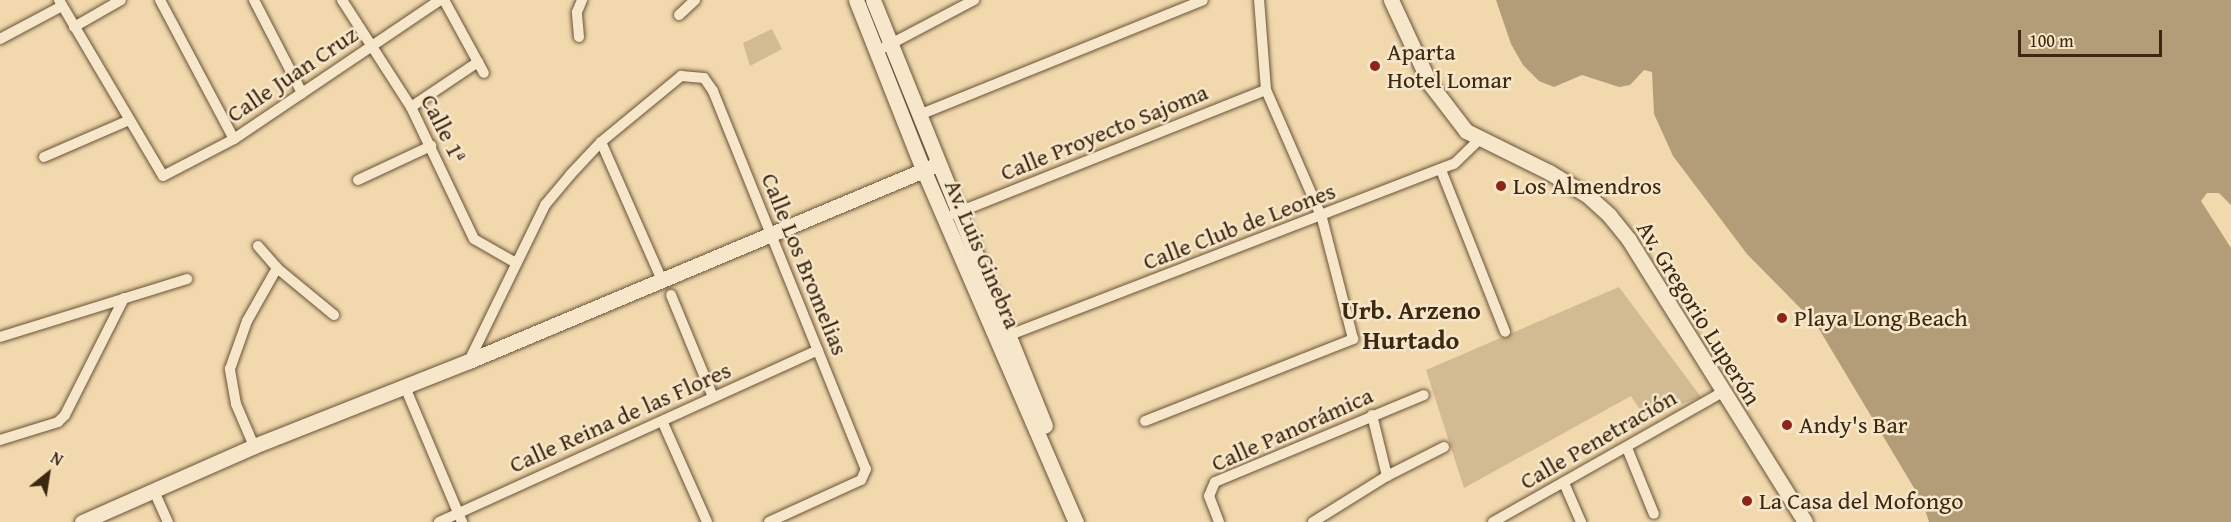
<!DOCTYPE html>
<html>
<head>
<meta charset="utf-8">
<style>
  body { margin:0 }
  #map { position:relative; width:2231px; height:522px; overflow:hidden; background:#f1d8ad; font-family:"Gentium Book Plus",serif }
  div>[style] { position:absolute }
  .green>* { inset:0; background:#d2ba92 }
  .water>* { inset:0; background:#b39c78 }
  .roads { filter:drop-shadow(0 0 2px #695338) drop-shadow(0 0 2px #695338) }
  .street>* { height:10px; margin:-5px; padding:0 5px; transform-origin:5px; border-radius:5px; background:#f6e6ca }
  .secondary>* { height:15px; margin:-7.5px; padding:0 7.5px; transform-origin:7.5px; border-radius:7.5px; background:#f6e6ca }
  .dots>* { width:16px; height:16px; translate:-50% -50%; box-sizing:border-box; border:3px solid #f6e6ca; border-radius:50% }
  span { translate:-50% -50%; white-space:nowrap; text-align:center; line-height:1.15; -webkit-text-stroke:5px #f6e6ca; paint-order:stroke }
  .poi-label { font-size:24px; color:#3c2711 }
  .left { translate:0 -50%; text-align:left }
  .street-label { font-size:24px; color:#3c2711 }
  .neighbourhood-label { font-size:26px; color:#3c2711; font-weight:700 }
  .north { position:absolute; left:18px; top:444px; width:60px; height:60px; -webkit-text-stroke:4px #f6e6ca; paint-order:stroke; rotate:30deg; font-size:16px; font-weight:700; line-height:24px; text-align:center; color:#3c2711 }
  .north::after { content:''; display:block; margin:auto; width:21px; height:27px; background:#3c2711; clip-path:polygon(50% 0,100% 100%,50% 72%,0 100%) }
  .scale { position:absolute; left:2018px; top:30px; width:144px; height:27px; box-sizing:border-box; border:3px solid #3c2711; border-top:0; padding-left:8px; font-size:18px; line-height:21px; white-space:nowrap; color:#3c2711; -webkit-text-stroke:4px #f6e6ca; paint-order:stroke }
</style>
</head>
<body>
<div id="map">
  <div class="green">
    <i style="clip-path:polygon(772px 29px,782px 49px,750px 66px,743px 43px)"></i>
    <i style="clip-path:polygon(1619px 287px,1701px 397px,1645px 417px,1631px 396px,1464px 488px,1426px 370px)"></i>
  </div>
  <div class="water">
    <i style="clip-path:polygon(1496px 0,2231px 0,2231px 205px,2219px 193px,2207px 193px,2201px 201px,2231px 248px,2231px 522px,1929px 522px,1923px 503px,1816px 324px,1747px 254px,1673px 156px,1654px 114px,1652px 72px,1644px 70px,1630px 85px,1619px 87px,1582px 75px,1554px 87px,1539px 81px,1523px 65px,1511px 44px)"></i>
  </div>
  <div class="roads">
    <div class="street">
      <i style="left:59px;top:0;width:204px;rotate:59.4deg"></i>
      <i style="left:163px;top:176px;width:80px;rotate:-27.5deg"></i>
      <i style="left:234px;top:139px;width:249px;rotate:-34deg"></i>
      <i style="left:160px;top:0;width:157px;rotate:62deg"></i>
      <i style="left:254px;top:0;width:105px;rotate:62.7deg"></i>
      <i style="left:342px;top:0;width:127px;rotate:57.2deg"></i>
      <i style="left:411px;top:107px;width:146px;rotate:64.5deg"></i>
      <i style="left:474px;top:239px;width:48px;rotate:29.7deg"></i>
      <i style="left:444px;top:0;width:83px;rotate:61.3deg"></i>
      <i style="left:679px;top:15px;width:22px;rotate:-43deg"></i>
      <i style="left:74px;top:27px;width:54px;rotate:-29.9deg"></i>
      <i style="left:579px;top:37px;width:25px;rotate:-95deg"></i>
      <i style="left:577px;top:12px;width:13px;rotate:-67deg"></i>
      <i style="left:0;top:39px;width:70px;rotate:-28deg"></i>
      <i style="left:885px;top:47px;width:101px;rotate:-27.8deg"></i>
      <i style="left:411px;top:107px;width:81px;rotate:-33.9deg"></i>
      <i style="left:919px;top:115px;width:306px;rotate:-22deg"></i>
      <i style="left:601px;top:142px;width:149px;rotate:66.2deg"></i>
      <i style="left:44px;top:157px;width:90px;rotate:-23.4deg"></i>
      <i style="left:1441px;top:170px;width:174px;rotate:68.4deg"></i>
      <i style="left:358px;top:180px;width:81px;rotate:-25deg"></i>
      <i style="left:954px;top:214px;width:336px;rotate:-21.7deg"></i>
      <i style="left:258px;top:246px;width:29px;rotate:49deg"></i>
      <i style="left:277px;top:268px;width:74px;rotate:39.5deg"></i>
      <i style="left:671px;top:295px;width:110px;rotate:67.6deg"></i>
      <i style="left:0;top:337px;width:196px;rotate:-17.2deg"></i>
      <i style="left:1002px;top:338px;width:484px;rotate:-21.1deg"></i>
      <i style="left:1454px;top:164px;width:35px;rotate:-44deg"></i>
      <i style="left:469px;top:361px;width:174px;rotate:-64deg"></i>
      <i style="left:545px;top:205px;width:39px;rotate:-50deg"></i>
      <i style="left:570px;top:175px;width:45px;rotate:-46.8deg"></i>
      <i style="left:601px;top:142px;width:104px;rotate:-39.5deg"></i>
      <i style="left:681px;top:76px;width:23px;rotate:5deg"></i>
      <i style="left:704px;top:78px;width:16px;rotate:55deg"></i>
      <i style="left:713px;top:91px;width:408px;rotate:68deg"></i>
      <i style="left:866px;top:469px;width:12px;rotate:114deg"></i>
      <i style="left:861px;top:480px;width:101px;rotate:155.5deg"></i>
      <i style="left:405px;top:387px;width:147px;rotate:67.1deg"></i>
      <i style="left:1372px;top:415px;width:63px;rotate:76.2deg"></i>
      <i style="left:1145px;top:421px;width:224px;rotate:-21.5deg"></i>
      <i style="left:1353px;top:339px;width:125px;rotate:-104.4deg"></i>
      <i style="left:1322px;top:218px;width:140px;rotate:-113.6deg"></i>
      <i style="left:1266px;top:90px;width:90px;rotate:-94.4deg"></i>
      <i style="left:663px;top:423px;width:108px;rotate:66deg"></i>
      <i style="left:0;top:440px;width:61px;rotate:-17.2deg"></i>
      <i style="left:58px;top:422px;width:10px;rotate:-45deg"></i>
      <i style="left:65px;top:415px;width:131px;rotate:-63.2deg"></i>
      <i style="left:254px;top:446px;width:46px;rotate:-113.2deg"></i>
      <i style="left:236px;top:404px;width:36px;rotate:-100deg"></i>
      <i style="left:230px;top:369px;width:51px;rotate:-70.5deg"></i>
      <i style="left:247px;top:321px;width:61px;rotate:-60.5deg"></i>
      <i style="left:1627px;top:448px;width:71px;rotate:67.8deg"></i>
      <i style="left:1564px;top:483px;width:43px;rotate:66.4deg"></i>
      <i style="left:154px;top:491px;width:34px;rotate:66deg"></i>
      <i style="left:439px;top:522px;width:416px;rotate:-24.4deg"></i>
      <i style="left:1219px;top:522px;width:28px;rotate:-111deg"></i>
      <i style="left:1209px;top:496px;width:15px;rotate:-67deg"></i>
      <i style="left:1215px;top:482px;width:226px;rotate:-22.6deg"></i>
      <i style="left:1313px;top:522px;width:87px;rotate:-31.9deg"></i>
      <i style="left:1387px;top:476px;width:64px;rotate:-27deg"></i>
      <i style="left:1493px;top:522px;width:264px;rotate:-29.5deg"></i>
    </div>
    <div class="secondary">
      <i style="left:856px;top:0;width:182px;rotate:68.4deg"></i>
      <i style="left:923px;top:169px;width:385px;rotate:66.6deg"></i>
      <i style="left:873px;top:0;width:459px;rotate:68deg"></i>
      <i style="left:1391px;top:0;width:93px;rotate:65.1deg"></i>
      <i style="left:1430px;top:84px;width:59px;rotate:52.5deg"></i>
      <i style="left:1466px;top:131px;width:93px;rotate:26.3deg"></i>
      <i style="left:1549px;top:172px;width:44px;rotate:31.2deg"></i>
      <i style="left:1587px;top:195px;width:30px;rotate:42deg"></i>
      <i style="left:1609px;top:215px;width:32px;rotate:51deg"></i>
      <i style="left:1629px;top:240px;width:332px;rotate:58deg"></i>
      <i style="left:82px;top:522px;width:188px;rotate:-23.8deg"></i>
      <i style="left:254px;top:446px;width:231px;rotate:-21.6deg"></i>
      <i style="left:469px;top:361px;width:509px;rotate:-22.78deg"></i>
    </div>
  </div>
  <div class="dots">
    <i style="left:1375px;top:66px;background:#8f2418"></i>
    <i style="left:1501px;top:186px;background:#8f2418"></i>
    <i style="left:1782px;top:318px;background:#8f2418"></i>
    <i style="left:1787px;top:425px;background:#8f2418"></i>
    <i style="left:1747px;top:501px;background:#8f2418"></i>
  </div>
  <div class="poi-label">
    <span class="left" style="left:1387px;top:66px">Aparta<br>Hotel Lomar</span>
    <span class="left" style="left:1513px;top:186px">Los Almendros</span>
    <span class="left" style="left:1794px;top:318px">Playa Long Beach</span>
    <span class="left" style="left:1799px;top:425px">Andy's Bar</span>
    <span class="left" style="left:1759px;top:501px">La Casa del Mofongo</span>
  </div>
  <div class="street-label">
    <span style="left:292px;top:74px;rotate:-34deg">Calle Juan Cruz</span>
    <span style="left:444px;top:128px;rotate:63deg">Calle 1ª</span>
    <span style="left:1104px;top:132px;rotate:-22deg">Calle Proyecto Sajoma</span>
    <span style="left:1239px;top:226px;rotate:-21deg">Calle Club de Leones</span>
    <span style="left:983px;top:254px;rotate:67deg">Av. Luis Ginebra</span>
    <span style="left:805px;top:264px;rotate:68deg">Calle Los Bromelias</span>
    <span style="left:1699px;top:313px;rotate:58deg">Av. Gregorio Luperón</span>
    <span style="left:620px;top:417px;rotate:-24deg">Calle Reina de las Flores</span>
    <span style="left:1292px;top:429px;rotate:-24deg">Calle Panorámica</span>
    <span style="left:1598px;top:439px;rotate:-30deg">Calle Penetración</span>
  </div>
  <div class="neighbourhood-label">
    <span style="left:1411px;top:325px">Urb. Arzeno<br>Hurtado</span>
  </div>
  <div class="north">N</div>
  <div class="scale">100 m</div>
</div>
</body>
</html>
